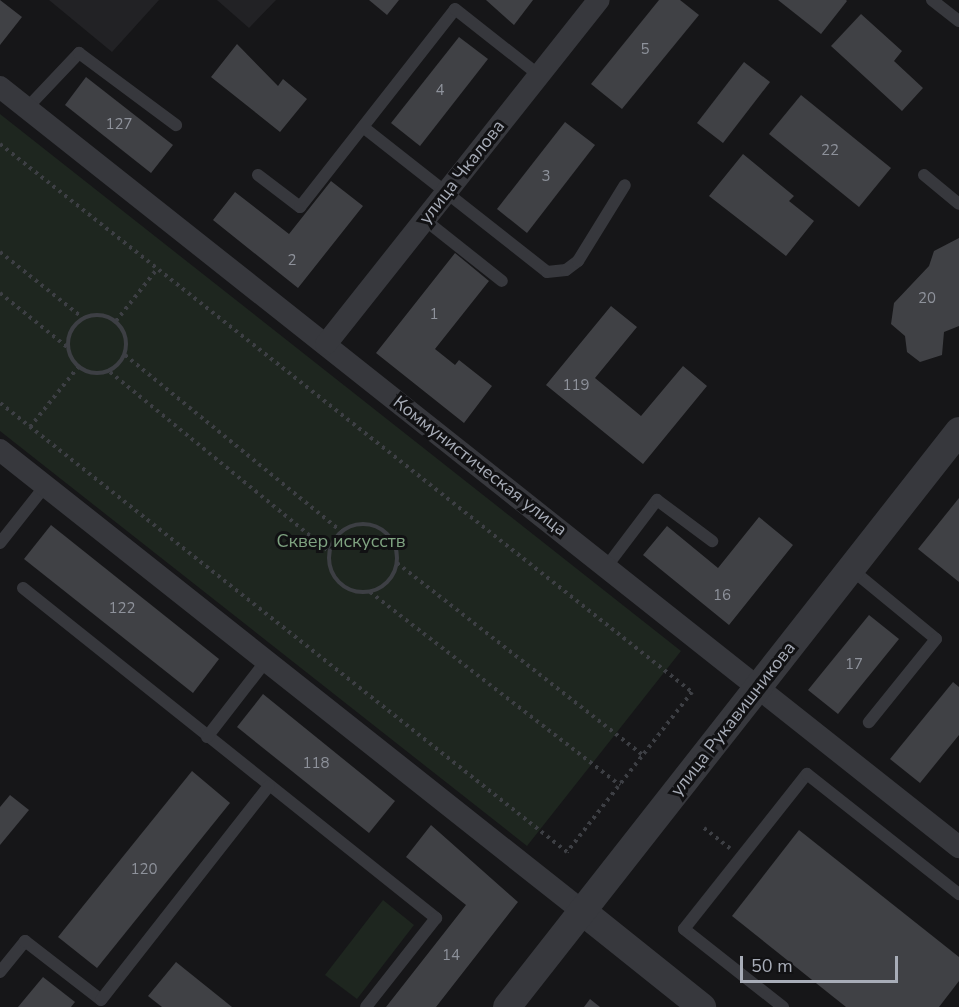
<!DOCTYPE html>
<html>
<head>
<meta charset="utf-8">
<style>
  body { margin:0 }
  #map { position:relative; width:959px; height:1007px; overflow:hidden; background:#161618; font-family:"Nunito Sans",sans-serif }
  div>[style] { position:absolute }
  .built>* { inset:0; background:#222225 }
  .green>* { inset:0; background:#1e261f }
  .building>* { inset:0; background:#404145 }
  .path>* { height:4px; margin-top:-2px; transform-origin:0; background:repeating-linear-gradient(90deg,#3d3f44 0 3px,transparent 0 7.5px) }
  .path>.ring { margin:-2px; padding:0; box-sizing:content-box; background:none; border:4px solid #3d3f44; border-radius:50% }
  .service>* { height:12px; margin:-6px; padding:0 6px; transform-origin:6px; border-radius:6px; background:#37383d }
  .minor>* { height:22px; margin:-11px; padding:0 11px; transform-origin:11px; border-radius:11px; background:#37383d }
  .tertiary>* { height:28px; margin:-14px; padding:0 14px; transform-origin:14px; border-radius:14px; background:#37383d }
  span { translate:-50% -50%; white-space:nowrap; text-align:center; line-height:1.15; -webkit-text-stroke:6px #111113; paint-order:stroke }
  .number-label { font-size:15px; color:#8e929b }
  .number-label span { -webkit-text-stroke-width:0 }
  .street-label { font-size:18px; color:#a8adb8 }
  .park-label { font-size:18px; color:#7fa381 }
  .scale { position:absolute; left:740px; top:956px; width:158px; height:27px; box-sizing:border-box; border:3px solid #a8adb8; border-top:0; padding-left:8px; font-size:18px; line-height:21px; white-space:nowrap; color:#a8adb8; -webkit-text-stroke:4px #111113; paint-order:stroke }
</style>
</head>
<body>
<div id="map">
  <div class="built">
    <i style="clip-path:polygon(49px 0,159px 0,112px 52px)"></i>
    <i style="clip-path:polygon(217px 0,276px 0,249px 28px)"></i>
  </div>
  <div class="green">
    <i style="clip-path:polygon(0 114px,681px 651px,527px 846px,0 431px)"></i>
    <i style="clip-path:polygon(383px 900px,414px 925px,357px 999px,325px 975px)"></i>
  </div>
  <div class="building">
    <i style="clip-path:polygon(0 0,22px 17px,0 45px)"></i>
    <i style="clip-path:polygon(369px 0,399px 0,387px 15px)"></i>
    <i style="clip-path:polygon(486px 0,533px 0,514px 25px)"></i>
    <i style="clip-path:polygon(659px 0,680px 0,699px 15px,622px 109px,591px 84px)"></i>
    <i style="clip-path:polygon(778px 0,846px 0,847px 1px,821px 34px)"></i>
    <i style="clip-path:polygon(861px 14px,902px 51px,894px 61px,923px 88px,902px 111px,831px 46px)"></i>
    <i style="clip-path:polygon(459px 37px,488px 59px,420px 146px,391px 123px)"></i>
    <i style="clip-path:polygon(237px 44px,278px 86px,283px 79px,307px 99px,280px 132px,211px 77px)"></i>
    <i style="clip-path:polygon(744px 62px,770px 82px,723px 143px,697px 123px)"></i>
    <i style="clip-path:polygon(86px 77px,173px 145px,151px 173px,65px 105px)"></i>
    <i style="clip-path:polygon(801px 95px,891px 168px,859px 207px,769px 134px)"></i>
    <i style="clip-path:polygon(565px 122px,595px 145px,527px 233px,497px 209px)"></i>
    <i style="clip-path:polygon(743px 154px,794px 196px,789px 201px,814px 221px,786px 256px,709px 196px)"></i>
    <i style="clip-path:polygon(331px 181px,363px 206px,298px 288px,213px 220px,235px 192px,289px 234px)"></i>
    <i style="clip-path:polygon(959px 238px,959px 326px,944px 332px,942px 355px,920px 362px,907px 352px,905px 336px,891px 324px,894px 303px,929px 266px,934px 251px)"></i>
    <i style="clip-path:polygon(455px 253px,489px 281px,435px 349px,455px 365px,459px 360px,492px 386px,464px 423px,376px 353px)"></i>
    <i style="clip-path:polygon(611px 306px,637px 327px,595px 378px,641px 416px,683px 366px,707px 386px,643px 464px,546px 385px)"></i>
    <i style="clip-path:polygon(959px 498px,959px 582px,918px 549px)"></i>
    <i style="clip-path:polygon(759px 517px,793px 545px,729px 625px,643px 555px,667px 526px,718px 568px)"></i>
    <i style="clip-path:polygon(51px 525px,219px 659px,193px 693px,24px 559px)"></i>
    <i style="clip-path:polygon(869px 615px,899px 639px,838px 714px,808px 690px)"></i>
    <i style="clip-path:polygon(953px 682px,959px 687px,959px 735px,920px 783px,890px 759px)"></i>
    <i style="clip-path:polygon(263px 694px,395px 801px,369px 833px,237px 727px)"></i>
    <i style="clip-path:polygon(192px 771px,230px 803px,97px 968px,58px 937px)"></i>
    <i style="clip-path:polygon(10px 795px,29px 810px,0 845px,0 807px)"></i>
    <i style="clip-path:polygon(431px 825px,518px 902px,436px 1007px,386px 1007px,466px 905px,406px 857px)"></i>
    <i style="clip-path:polygon(799px 830px,959px 957px,959px 981px,939px 1007px,846px 1007px,732px 916px)"></i>
    <i style="clip-path:polygon(176px 962px,232px 1007px,162px 1007px,148px 996px)"></i>
    <i style="clip-path:polygon(43px 977px,75px 1002px,71px 1007px,18px 1007px)"></i>
    <i style="clip-path:polygon(590px 999px,600px 1007px,584px 1007px)"></i>
  </div>
  <div class="path">
    <i style="left:0;top:144px;width:883px;rotate:38.38deg"></i>
    <i style="left:692px;top:692px;width:203px;rotate:128deg"></i>
    <i style="left:567px;top:852px;width:723px;rotate:-141.62deg"></i>
    <i style="left:0;top:252px;width:106px;rotate:38.5deg"></i>
    <i style="left:0;top:293px;width:86px;rotate:38.9deg"></i>
    <i class="ring" style="left:68px;top:315px;width:54px;height:54px"></i>
    <i style="left:116px;top:321px;width:66px;rotate:-51.7deg"></i>
    <i style="left:125px;top:355px;width:279px;rotate:39.2deg"></i>
    <i style="left:110px;top:372px;width:283px;rotate:39.3deg"></i>
    <i style="left:30px;top:427px;width:77px;rotate:-51.3deg"></i>
    <i class="ring" style="left:329px;top:524px;width:64px;height:64px"></i>
    <i style="left:397px;top:563px;width:312px;rotate:38deg"></i>
    <i style="left:370px;top:592px;width:316px;rotate:37.7deg"></i>
    <i style="left:704px;top:828px;width:33px;rotate:38deg"></i>
  </div>
  <div class="service">
    <i style="left:932px;top:0;width:34px;rotate:38deg"></i>
    <i style="left:27px;top:108px;width:76px;rotate:-46.6deg"></i>
    <i style="left:79px;top:53px;width:121px;rotate:36.6deg"></i>
    <i style="left:363px;top:127px;width:234px;rotate:38.2deg"></i>
    <i style="left:547px;top:272px;width:19px;rotate:-6deg"></i>
    <i style="left:566px;top:270px;width:15px;rotate:-37deg"></i>
    <i style="left:578px;top:261px;width:89px;rotate:-58.3deg"></i>
    <i style="left:258px;top:175px;width:53px;rotate:37.3deg"></i>
    <i style="left:300px;top:207px;width:251px;rotate:-51.9deg"></i>
    <i style="left:455px;top:9px;width:107px;rotate:38.2deg"></i>
    <i style="left:924px;top:175px;width:45px;rotate:39.6deg"></i>
    <i style="left:425px;top:220px;width:98px;rotate:38.4deg"></i>
    <i style="left:0;top:543px;width:73px;rotate:-51.7deg"></i>
    <i style="left:607px;top:566px;width:83px;rotate:-52.9deg"></i>
    <i style="left:657px;top:500px;width:69px;rotate:36.7deg"></i>
    <i style="left:851px;top:569px;width:110px;rotate:39.5deg"></i>
    <i style="left:936px;top:639px;width:107px;rotate:128.9deg"></i>
    <i style="left:23px;top:588px;width:529px;rotate:38.63deg"></i>
    <i style="left:436px;top:918px;width:113px;rotate:128.2deg"></i>
    <i style="left:207px;top:737px;width:96px;rotate:-52.2deg"></i>
    <i style="left:0;top:972px;width:40px;rotate:-51deg"></i>
    <i style="left:25px;top:941px;width:96px;rotate:37.8deg"></i>
    <i style="left:101px;top:1000px;width:272px;rotate:-51.9deg"></i>
    <i style="left:783px;top:1007px;width:126px;rotate:-141.8deg"></i>
    <i style="left:684px;top:929px;width:198px;rotate:-51.6deg"></i>
    <i style="left:807px;top:774px;width:194px;rotate:38.3deg"></i>
  </div>
  <div class="minor">
    <i style="left:0;top:87px;width:1224px;rotate:38.4deg"></i>
    <i style="left:326px;top:344px;width:439px;rotate:-51.6deg"></i>
    <i style="left:0;top:450px;width:742px;rotate:38.38deg"></i>
  </div>
  <div class="tertiary">
    <i style="left:582px;top:911px;width:154px;rotate:38.7deg"></i>
    <i style="left:507px;top:1007px;width:732px;rotate:-51.88deg"></i>
  </div>
  <div class="number-label">
    <span style="left:645px;top:50px">5</span>
    <span style="left:440px;top:91px">4</span>
    <span style="left:119px;top:125px">127</span>
    <span style="left:830px;top:151px">22</span>
    <span style="left:546px;top:177px">3</span>
    <span style="left:292px;top:261px">2</span>
    <span style="left:927px;top:299px">20</span>
    <span style="left:434px;top:315px">1</span>
    <span style="left:576px;top:386px">119</span>
    <span style="left:722px;top:596px">16</span>
    <span style="left:122px;top:609px">122</span>
    <span style="left:854px;top:665px">17</span>
    <span style="left:316px;top:764px">118</span>
    <span style="left:144px;top:870px">120</span>
    <span style="left:451px;top:956px">14</span>
  </div>
  <div class="street-label">
    <span style="left:462px;top:172px;rotate:-52deg">улица Чкалова</span>
    <span style="left:480px;top:466px;rotate:38deg">Коммунистическая улица</span>
    <span style="left:733px;top:719px;rotate:-52deg">улица Рукавишникова</span>
  </div>
  <div class="park-label">
    <span style="left:341px;top:541px">Сквер искусств</span>
  </div>
  <div class="scale">50 m</div>
</div>
</body>
</html>
